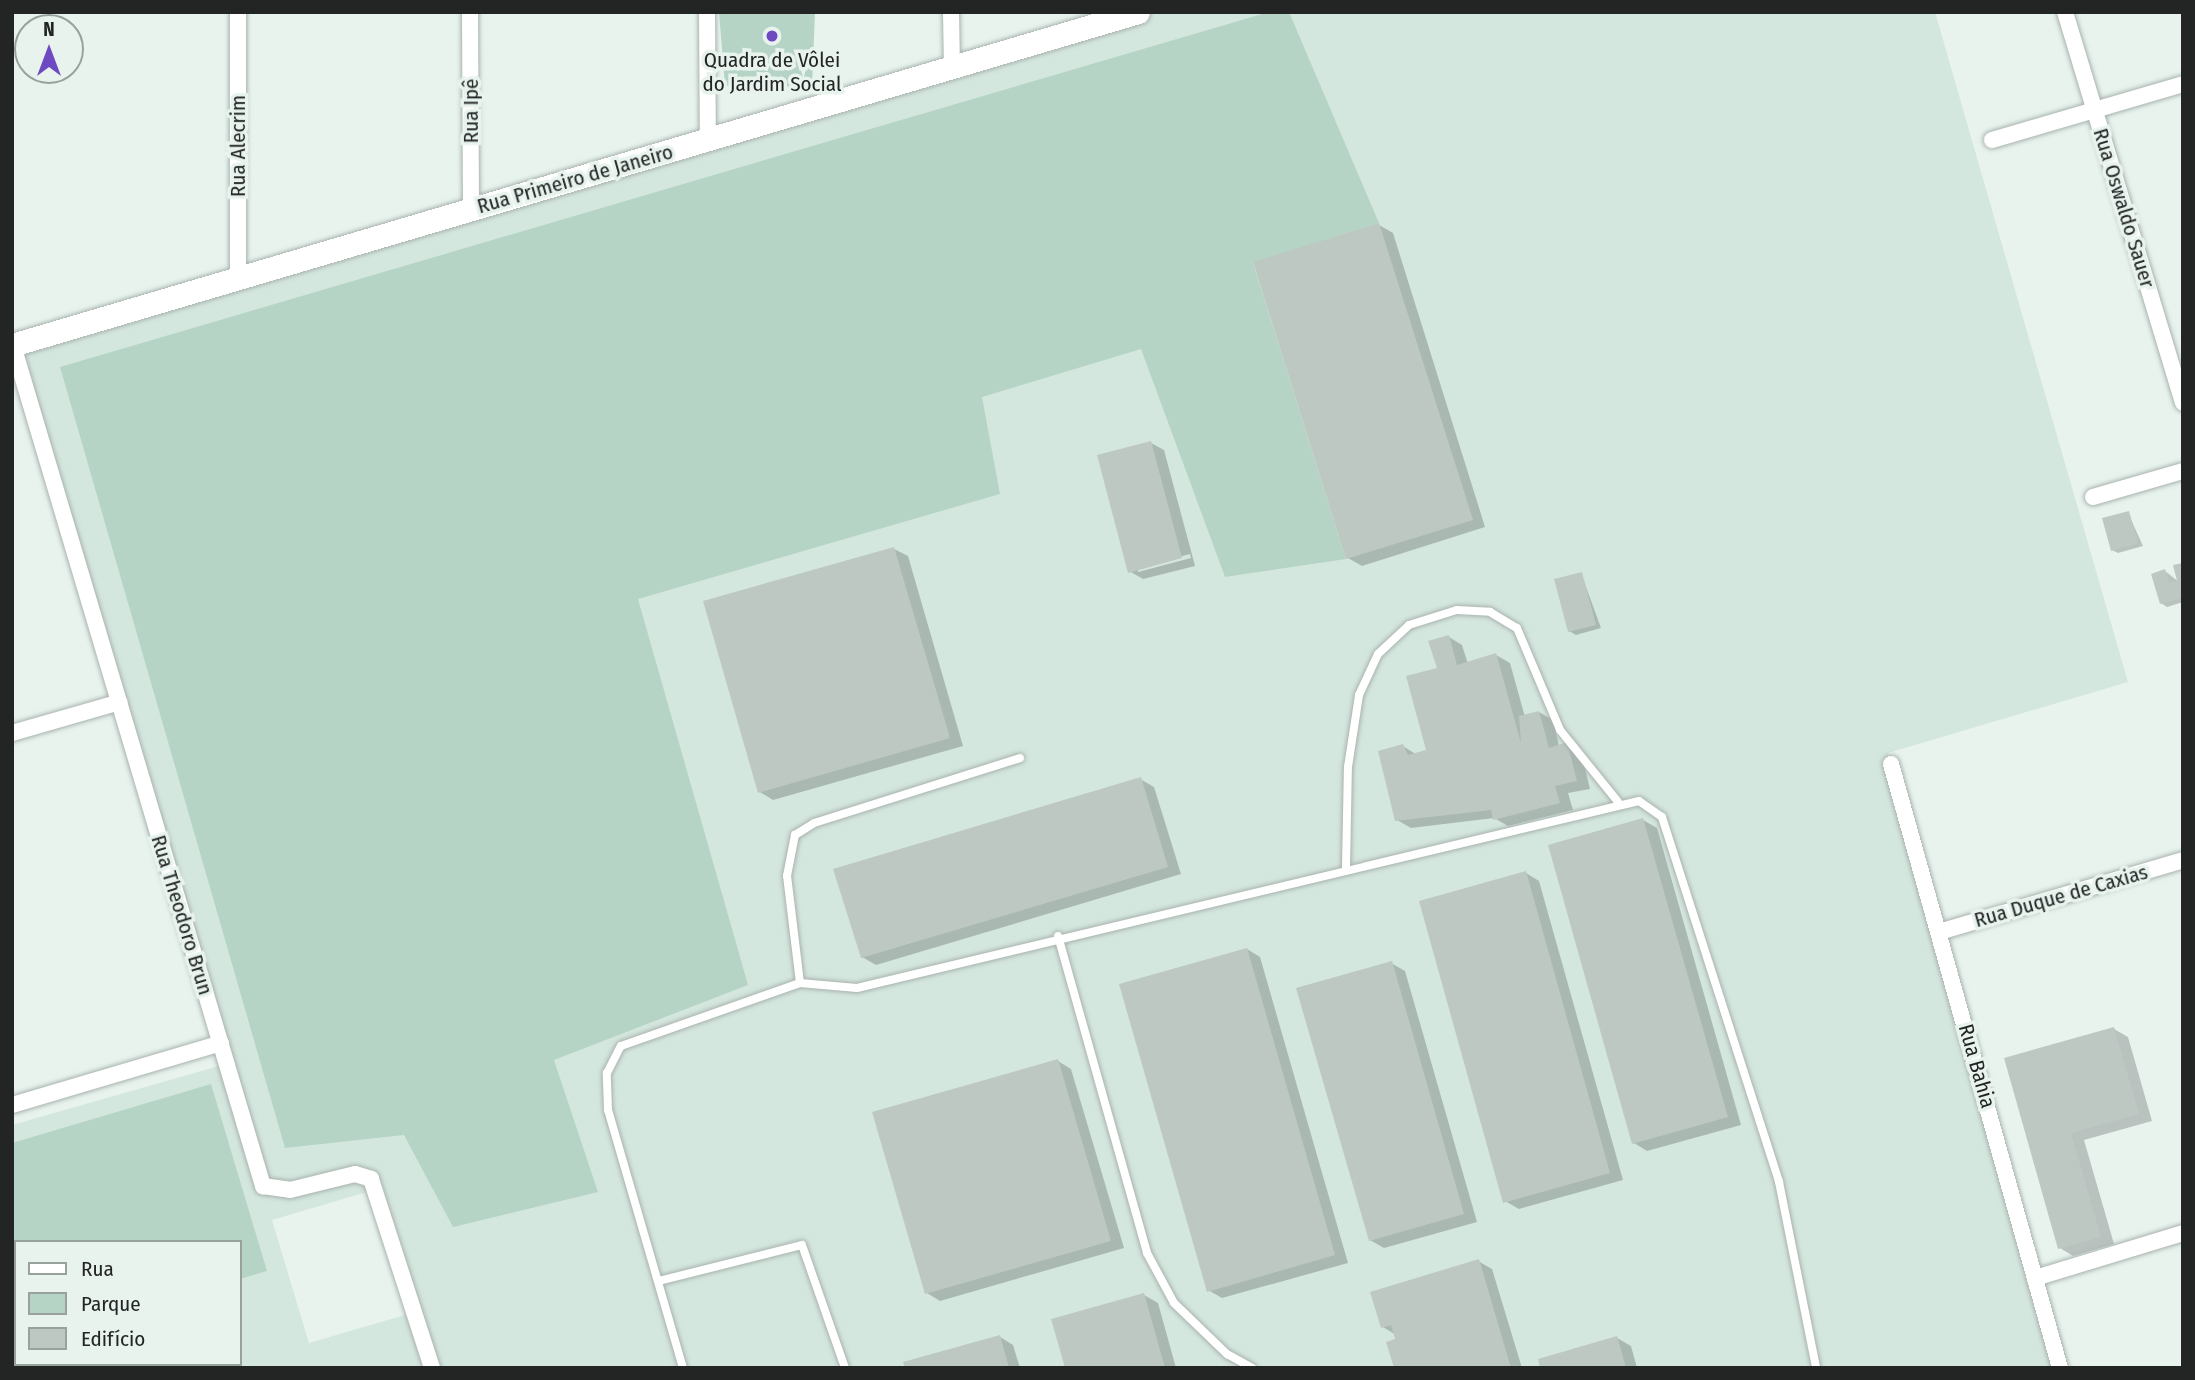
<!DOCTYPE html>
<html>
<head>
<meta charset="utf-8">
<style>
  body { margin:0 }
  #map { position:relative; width:2195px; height:1380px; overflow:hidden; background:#e8f3ee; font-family:"Fira Sans Condensed",sans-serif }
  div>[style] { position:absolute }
  .built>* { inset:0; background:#d4e7de }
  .green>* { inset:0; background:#b6d4c6 }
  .shadow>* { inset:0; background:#0003 }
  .building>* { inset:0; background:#bec8c3 }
  .roads { filter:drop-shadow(0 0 2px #a9b3ae) drop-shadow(0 0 2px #a9b3ae) }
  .lane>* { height:8px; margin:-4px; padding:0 4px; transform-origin:4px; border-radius:4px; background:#fff }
  .street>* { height:16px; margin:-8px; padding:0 8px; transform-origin:8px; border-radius:8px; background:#fff }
  .secondary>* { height:23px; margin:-11.5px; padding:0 11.5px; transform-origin:11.5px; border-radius:11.5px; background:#fff }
  .dots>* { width:19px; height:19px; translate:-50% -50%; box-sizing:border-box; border:4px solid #e8f3ee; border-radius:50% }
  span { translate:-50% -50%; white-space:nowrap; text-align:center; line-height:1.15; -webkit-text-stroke:7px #e8f3ee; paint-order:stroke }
  .poi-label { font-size:21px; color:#222524 }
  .street-label { font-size:21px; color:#222524 }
  .frame { position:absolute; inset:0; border:14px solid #222524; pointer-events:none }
  .legend { position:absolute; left:14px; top:1240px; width:228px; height:126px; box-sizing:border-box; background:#e8f3ee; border:2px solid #99a19d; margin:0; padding:9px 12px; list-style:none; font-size:21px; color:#222524 }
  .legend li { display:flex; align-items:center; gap:14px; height:35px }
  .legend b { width:35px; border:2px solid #99a19d }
  .north { position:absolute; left:14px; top:14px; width:70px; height:70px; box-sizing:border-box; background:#e8f3ee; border:2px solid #99a19d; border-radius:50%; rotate:0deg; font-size:19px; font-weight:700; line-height:28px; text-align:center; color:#222524 }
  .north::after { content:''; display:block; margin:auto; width:24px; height:32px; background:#6d49c2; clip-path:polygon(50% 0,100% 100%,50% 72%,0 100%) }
</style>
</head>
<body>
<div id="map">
  <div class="built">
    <i style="clip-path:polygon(evenodd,1138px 12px,1935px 12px,2128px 682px,1888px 753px,2060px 1368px,12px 1368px,12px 1125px,226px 1064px,14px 345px,1138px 12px,377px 1189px,415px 1312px,309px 1343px,272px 1220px,377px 1189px,1138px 12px,16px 1242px,240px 1242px,240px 1364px,16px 1364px,16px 1242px)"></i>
  </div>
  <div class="green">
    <i style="clip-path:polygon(719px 12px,815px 12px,812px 87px,725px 86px)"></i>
    <i style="clip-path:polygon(1269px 12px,1289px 12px,1379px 223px,1253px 263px,1346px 559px,1225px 577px,1141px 349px,982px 397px,1000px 494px,638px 599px,748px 985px,554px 1060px,598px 1192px,453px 1227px,404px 1135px,285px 1148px,60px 367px)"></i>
    <i style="clip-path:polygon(211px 1084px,267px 1271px,240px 1279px,240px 1242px,16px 1242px,12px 1347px,12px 1143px)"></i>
  </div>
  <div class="shadow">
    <i style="clip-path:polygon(1379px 225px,1393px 233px,1485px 527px,1362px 566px,1348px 558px)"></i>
    <i style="clip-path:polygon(evenodd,1151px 443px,1164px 450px,1195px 566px,1143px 579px,1129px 571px,1151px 443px,1190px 554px,1191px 558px,1138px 572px,1138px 568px,1190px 554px)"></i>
    <i style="clip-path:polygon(2128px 513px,2143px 546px,2118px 553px,2112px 550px)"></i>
    <i style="clip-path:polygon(894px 549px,908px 556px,963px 746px,773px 800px,760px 792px)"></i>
    <i style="clip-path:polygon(2183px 564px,2183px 602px,2167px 607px,2161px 603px,2165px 571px,2179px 582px)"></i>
    <i style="clip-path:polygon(1581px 573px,1601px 628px,1576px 635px,1569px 631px)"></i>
    <i style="clip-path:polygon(1449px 637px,1462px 645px,1468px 664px,1496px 655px,1510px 663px,1525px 717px,1539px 712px,1553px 720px,1559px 746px,1581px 752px,1590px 789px,1568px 793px,1573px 810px,1508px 826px,1494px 818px,1411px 828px,1397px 820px,1403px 746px,1417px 755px,1428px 752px)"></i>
    <i style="clip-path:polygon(1140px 779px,1154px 787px,1181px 874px,876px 965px,862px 957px)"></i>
    <i style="clip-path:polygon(1643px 820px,1657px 828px,1741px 1125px,1647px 1151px,1634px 1143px)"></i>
    <i style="clip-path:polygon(1526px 873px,1539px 881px,1623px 1180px,1519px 1209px,1505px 1201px)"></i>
    <i style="clip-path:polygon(1247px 949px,1260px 957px,1348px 1263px,1222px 1298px,1208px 1290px)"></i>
    <i style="clip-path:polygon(1391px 963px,1405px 971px,1477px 1222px,1384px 1248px,1370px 1240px)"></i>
    <i style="clip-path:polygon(2114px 1029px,2128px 1037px,2152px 1121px,2084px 1140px,2114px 1244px,2073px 1256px,2060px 1248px,2006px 1060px)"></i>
    <i style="clip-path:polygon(1058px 1061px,1071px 1069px,1124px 1248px,940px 1301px,927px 1293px)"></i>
    <i style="clip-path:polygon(1478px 1261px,1492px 1269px,1522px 1368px,1396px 1368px,1396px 1335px,1383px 1327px)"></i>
    <i style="clip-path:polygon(1144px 1295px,1158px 1303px,1176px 1368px,1066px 1368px)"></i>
    <i style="clip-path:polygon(1000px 1337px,1013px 1345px,1020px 1368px,907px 1368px)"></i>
    <i style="clip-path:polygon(1617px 1338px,1631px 1346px,1637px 1368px,1542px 1368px)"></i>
  </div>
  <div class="building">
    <i style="clip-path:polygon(1379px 223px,1473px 520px,1346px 559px,1253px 262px)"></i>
    <i style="clip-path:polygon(1151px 441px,1182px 558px,1128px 573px,1097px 455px)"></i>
    <i style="clip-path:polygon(2129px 511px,2138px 543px,2111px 551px,2102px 518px)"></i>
    <i style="clip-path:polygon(894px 547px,950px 738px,758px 793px,703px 601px)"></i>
    <i style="clip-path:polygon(2183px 563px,2183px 598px,2160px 604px,2151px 574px,2165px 569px,2169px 583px,2177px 581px,2173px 565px)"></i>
    <i style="clip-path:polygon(1582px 572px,1596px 625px,1568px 632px,1554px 579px)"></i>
    <i style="clip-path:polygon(1449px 635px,1457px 665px,1496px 653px,1521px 743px,1519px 716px,1539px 711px,1549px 748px,1567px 742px,1577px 781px,1555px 786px,1560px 803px,1493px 820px,1491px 810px,1395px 821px,1378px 751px,1403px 744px,1408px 755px,1426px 750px,1406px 676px,1437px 668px,1428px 641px)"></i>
    <i style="clip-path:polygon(1141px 777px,1168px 867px,861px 958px,833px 869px)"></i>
    <i style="clip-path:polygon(1643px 818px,1728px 1117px,1632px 1144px,1548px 845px)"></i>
    <i style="clip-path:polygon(1526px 871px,1610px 1173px,1503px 1203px,1419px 901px)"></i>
    <i style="clip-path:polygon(1247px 948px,1335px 1255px,1207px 1292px,1119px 984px)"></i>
    <i style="clip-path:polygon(1392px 961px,1464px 1214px,1369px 1241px,1296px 988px)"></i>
    <i style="clip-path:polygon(2114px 1027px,2139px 1114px,2071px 1133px,2101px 1237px,2058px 1249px,2004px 1058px)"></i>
    <i style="clip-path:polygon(1058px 1059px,1111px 1241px,925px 1294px,872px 1112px)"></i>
    <i style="clip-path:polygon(1479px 1259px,1511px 1368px,1394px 1368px,1386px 1342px,1395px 1339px,1391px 1325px,1381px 1328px,1370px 1292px)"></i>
    <i style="clip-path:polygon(1144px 1293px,1165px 1368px,1065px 1368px,1051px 1319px)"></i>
    <i style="clip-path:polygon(1000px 1335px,1009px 1368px,905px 1368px,903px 1362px)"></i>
    <i style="clip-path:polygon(1617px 1336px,1626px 1368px,1540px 1368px,1538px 1359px)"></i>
  </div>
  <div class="roads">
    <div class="lane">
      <i style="left:1346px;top:867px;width:100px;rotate:-88.9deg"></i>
      <i style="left:1348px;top:767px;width:73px;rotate:-81.3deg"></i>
      <i style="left:1359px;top:695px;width:45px;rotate:-65.1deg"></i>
      <i style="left:1378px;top:654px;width:42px;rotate:-43.1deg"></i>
      <i style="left:1409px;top:625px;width:50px;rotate:-17.4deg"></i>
      <i style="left:1457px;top:610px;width:33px;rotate:3deg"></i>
      <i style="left:1490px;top:612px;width:31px;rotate:31deg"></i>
      <i style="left:1517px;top:628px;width:111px;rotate:67.1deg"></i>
      <i style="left:1560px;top:730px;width:92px;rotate:51.1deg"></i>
      <i style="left:1058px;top:936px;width:329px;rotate:74.3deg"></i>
      <i style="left:1147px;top:1253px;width:57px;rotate:61.6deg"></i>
      <i style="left:1174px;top:1303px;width:74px;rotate:43.9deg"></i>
      <i style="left:1227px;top:1354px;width:29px;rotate:29deg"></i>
      <i style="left:800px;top:983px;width:108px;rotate:-96.9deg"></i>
      <i style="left:787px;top:876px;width:42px;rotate:-79deg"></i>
      <i style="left:795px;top:835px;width:22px;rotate:-32deg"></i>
      <i style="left:814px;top:823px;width:216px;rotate:-17.5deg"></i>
      <i style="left:659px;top:1281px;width:147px;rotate:-14.1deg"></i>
      <i style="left:802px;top:1245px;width:130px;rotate:70.7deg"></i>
      <i style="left:683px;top:1368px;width:269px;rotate:-106.2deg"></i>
      <i style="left:608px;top:1110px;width:37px;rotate:-92deg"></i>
      <i style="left:607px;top:1073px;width:30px;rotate:-63deg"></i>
      <i style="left:621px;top:1046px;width:190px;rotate:-19.4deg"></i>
      <i style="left:800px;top:983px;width:57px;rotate:5deg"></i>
      <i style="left:857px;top:988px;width:804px;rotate:-13.45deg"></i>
      <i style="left:1639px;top:801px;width:28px;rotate:35deg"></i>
      <i style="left:1662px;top:817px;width:383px;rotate:72.2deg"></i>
      <i style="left:1779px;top:1182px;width:190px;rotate:78.7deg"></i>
    </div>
    <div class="street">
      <i style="left:470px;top:12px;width:198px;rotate:89.7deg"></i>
      <i style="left:707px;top:12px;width:128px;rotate:89.6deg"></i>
      <i style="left:951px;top:12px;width:55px;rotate:89deg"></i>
      <i style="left:2065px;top:12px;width:408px;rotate:73.2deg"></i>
      <i style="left:1992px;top:140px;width:199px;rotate:-16.3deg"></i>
      <i style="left:238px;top:279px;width:267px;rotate:-90deg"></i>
      <i style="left:12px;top:342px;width:881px;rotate:73.44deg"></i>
      <i style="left:263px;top:1186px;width:27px;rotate:8deg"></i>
      <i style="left:290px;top:1190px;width:67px;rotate:-13.8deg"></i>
      <i style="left:355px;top:1174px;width:17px;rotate:17deg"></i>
      <i style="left:371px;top:1179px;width:199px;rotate:72.1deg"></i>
      <i style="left:2093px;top:497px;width:94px;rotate:-16.1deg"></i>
      <i style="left:12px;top:733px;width:112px;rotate:-16deg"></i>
      <i style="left:1891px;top:764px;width:627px;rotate:74.37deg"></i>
      <i style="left:1939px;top:932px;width:254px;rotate:-16.4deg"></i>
      <i style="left:12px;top:1105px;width:218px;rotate:-16.5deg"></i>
      <i style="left:2035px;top:1278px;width:155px;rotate:-16.9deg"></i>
    </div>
    <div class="secondary">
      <i style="left:12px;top:345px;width:1174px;rotate:-16.47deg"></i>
    </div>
  </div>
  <div class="dots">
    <i style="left:772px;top:36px;background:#6d49c2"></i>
  </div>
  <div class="poi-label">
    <span style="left:772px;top:72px">Quadra de Vôlei<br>do Jardim Social</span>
  </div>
  <div class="street-label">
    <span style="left:471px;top:111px;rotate:-90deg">Rua Ipê</span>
    <span style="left:238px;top:146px;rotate:-90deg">Rua Alecrim</span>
    <span style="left:575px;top:179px;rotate:-16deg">Rua Primeiro de Janeiro</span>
    <span style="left:2124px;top:208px;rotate:73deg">Rua Oswaldo Sauer</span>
    <span style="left:2061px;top:896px;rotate:-16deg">Rua Duque de Caxias</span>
    <span style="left:182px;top:915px;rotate:73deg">Rua Theodoro Brun</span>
    <span style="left:1977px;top:1066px;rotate:74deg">Rua Bahia</span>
  </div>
  <div class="frame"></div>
  <ul class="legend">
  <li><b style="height:9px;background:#fff"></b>Rua</li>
  <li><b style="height:19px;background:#b6d4c6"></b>Parque</li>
  <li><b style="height:19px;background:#bec8c3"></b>Edifício</li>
  </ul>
  <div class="north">N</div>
</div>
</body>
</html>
